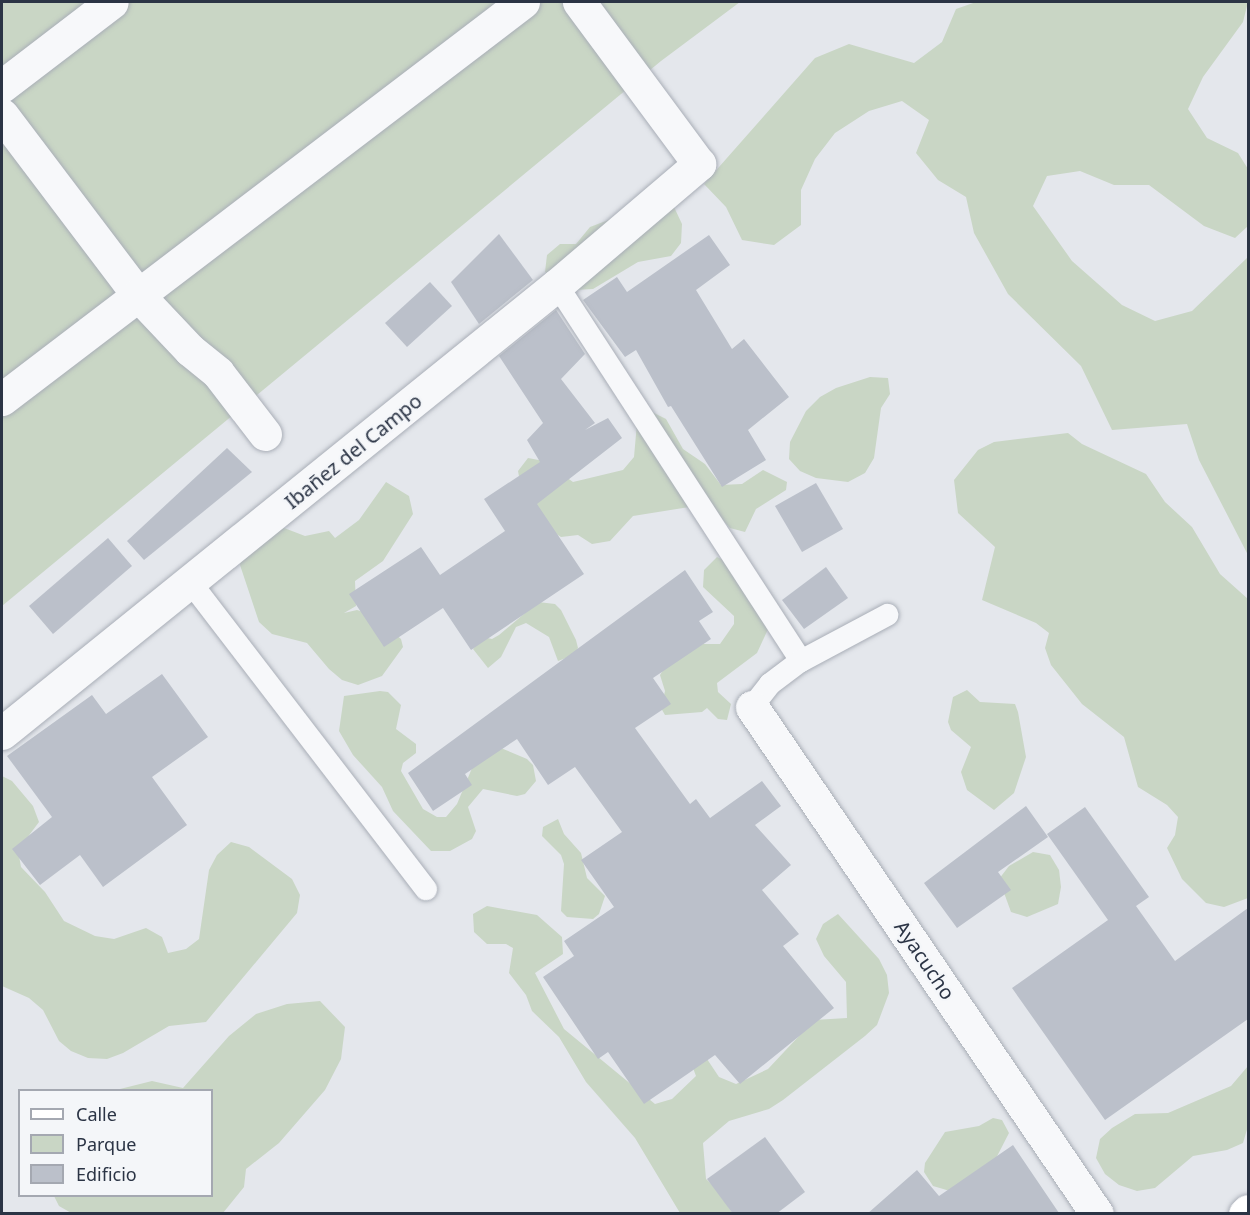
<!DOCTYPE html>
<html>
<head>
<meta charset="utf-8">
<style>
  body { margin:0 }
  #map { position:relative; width:1250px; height:1215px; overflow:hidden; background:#e4e7ec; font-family:"Noto Sans",sans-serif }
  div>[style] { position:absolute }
  .green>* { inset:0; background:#c9d6c5 }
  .building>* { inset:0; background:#bbc0ca }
  .roads { filter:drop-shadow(0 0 2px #a9aeb7) drop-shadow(0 0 2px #a9aeb7) }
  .lane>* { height:22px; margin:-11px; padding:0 11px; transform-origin:11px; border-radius:11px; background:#f7f8fa }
  .street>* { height:33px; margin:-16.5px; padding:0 16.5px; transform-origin:16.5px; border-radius:16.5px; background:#f7f8fa }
  .secondary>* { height:33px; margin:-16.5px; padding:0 16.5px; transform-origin:16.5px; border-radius:16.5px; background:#fff }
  span { translate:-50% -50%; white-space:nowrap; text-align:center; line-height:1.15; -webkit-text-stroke:4.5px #f4f6f9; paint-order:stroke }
  .street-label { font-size:20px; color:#2b3445 }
  .frame { position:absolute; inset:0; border:3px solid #2b3445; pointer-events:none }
  .legend { position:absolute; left:18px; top:1089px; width:195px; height:108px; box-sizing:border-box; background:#f4f6f9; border:2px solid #a4a8b1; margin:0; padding:8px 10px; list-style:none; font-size:18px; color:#2b3445 }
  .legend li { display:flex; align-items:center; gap:12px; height:30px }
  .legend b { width:30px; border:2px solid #a4a8b1 }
</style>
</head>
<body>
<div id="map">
  <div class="green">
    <i style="clip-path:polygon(2px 2px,740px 2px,661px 61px,2px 606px)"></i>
    <i style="clip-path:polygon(976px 2px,1248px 2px,1243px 22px,1203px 77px,1188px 109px,1207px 138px,1238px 153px,1248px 169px,1248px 226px,1235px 238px,1204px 226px,1149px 185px,1114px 185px,1080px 171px,1047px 176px,1033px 206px,1072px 261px,1122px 305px,1155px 321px,1192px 311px,1248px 257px,1248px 555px,1199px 460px,1187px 424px,1112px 430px,1081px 366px,1008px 294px,974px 233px,966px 197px,938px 180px,916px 153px,929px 120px,902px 101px,869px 111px,835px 133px,815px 159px,801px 190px,801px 225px,774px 245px,742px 240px,726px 207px,704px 184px,815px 58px,849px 44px,914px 63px,942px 42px,956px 9px)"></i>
    <i style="clip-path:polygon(656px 202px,674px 207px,682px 224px,681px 243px,671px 256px,638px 262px,593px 289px,575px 290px,545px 272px,547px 255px,560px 244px,576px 244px,590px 227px)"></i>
    <i style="clip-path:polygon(870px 377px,888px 378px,890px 394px,881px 408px,874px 458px,865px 473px,848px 482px,816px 478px,800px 471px,789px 459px,790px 442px,806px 411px,820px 397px,836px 388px)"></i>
    <i style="clip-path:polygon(648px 410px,666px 419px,683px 449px,705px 464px,721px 485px,742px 484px,763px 470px,787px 482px,786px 490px,756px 509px,745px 532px,730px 528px,708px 504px,633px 516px,610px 541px,592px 544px,578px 535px,561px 537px,547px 528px,521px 487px,518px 471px,528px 458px,544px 461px,573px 482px,623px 470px,634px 457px,637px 423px)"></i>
    <i style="clip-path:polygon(1068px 433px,1082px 444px,1146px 474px,1165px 502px,1192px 527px,1220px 574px,1248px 599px,1248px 898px,1224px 907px,1206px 903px,1182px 879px,1167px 848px,1175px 835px,1178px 817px,1167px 805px,1138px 787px,1124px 737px,1082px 704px,1051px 665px,1045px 648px,1049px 633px,1036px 623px,982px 600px,995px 547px,958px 513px,954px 480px,978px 450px,994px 442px)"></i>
    <i style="clip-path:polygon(386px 482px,409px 496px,413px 514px,383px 561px,355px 581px,356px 606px,344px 613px,357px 610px,373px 615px,401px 639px,403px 647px,382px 676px,358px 685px,342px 680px,329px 669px,307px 643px,272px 634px,259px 622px,240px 565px,242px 555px,279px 526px,305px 536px,329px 531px,335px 538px,359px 520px)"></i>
    <i style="clip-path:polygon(717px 557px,732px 564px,748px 600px,769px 627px,757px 653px,717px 683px,718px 692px,731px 704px,727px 720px,718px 719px,707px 708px,702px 712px,665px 715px,661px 708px,665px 691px,660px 675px,665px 667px,703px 644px,720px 644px,734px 624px,734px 616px,703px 587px,704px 570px)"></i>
    <i style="clip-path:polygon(538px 602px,555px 604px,561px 610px,576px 640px,578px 648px,574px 655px,558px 661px,549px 637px,526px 623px,516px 627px,501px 657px,488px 668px,473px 649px,483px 637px,492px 639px,499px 635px)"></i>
    <i style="clip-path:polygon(967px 690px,980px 702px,1015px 704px,1018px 712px,1026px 757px,1014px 793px,994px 810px,967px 790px,961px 772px,971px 747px,951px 730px,948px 722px,953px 697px)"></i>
    <i style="clip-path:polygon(380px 691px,388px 692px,401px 705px,396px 729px,416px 744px,416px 753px,403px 763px,401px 771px,423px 809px,437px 817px,446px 817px,457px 804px,475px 761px,496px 746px,527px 759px,533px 765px,536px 781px,525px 794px,517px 796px,483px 789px,468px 807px,476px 831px,472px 839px,450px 851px,431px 851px,393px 811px,382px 787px,353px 755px,339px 731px,344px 696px)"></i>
    <i style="clip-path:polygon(2px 776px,12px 781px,33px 806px,39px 822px,18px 850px,21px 867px,45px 892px,64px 921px,95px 936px,114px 939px,146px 928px,162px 937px,168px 953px,186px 949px,199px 939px,209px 870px,217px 855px,231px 842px,249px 847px,292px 879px,300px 895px,297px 913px,206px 1022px,169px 1026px,123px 1053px,107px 1059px,88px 1058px,71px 1051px,59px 1041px,43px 1010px,29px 998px,2px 986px)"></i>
    <i style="clip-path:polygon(558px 819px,564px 834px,581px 853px,587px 878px,605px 896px,599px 914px,593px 919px,567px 917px,561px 911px,564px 864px,561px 855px,542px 836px,543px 827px)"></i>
    <i style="clip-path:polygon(1033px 852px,1050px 855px,1059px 870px,1061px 887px,1058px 904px,1027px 917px,1011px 912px,999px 879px,1009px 866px)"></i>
    <i style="clip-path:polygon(487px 906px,537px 915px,562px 937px,563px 954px,535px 973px,564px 1029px,655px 1104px,672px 1099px,696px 1076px,690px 1060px,701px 1050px,719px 1077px,736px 1084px,768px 1069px,814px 1020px,847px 1018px,846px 982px,824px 956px,816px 939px,823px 924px,838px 914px,879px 959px,887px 975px,889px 993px,877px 1025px,865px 1036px,783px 1100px,769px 1109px,729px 1121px,703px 1143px,706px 1179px,719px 1191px,732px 1213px,680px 1213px,635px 1138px,586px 1082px,559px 1037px,532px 1011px,526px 995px,509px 973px,513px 948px,506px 944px,487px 944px,474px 932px,473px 914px)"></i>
    <i style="clip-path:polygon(320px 1001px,345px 1027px,341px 1059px,325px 1090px,279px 1143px,246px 1169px,244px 1187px,223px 1213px,73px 1214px,59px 1206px,54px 1196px,212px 1196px,212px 1090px,116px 1090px,152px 1081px,183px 1088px,229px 1036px,256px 1014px,287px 1004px)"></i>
    <i style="clip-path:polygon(1248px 1066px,1248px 1126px,1243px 1143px,1227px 1150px,1193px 1156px,1155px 1188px,1137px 1191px,1119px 1185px,1105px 1174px,1096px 1158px,1100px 1139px,1112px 1128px,1135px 1114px,1168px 1113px,1231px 1086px)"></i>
    <i style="clip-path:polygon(993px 1118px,1002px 1120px,1009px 1133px,990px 1170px,950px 1191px,933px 1186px,924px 1172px,925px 1163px,945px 1132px,979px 1126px)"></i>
  </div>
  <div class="building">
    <i style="clip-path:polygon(499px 234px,533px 280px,479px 324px,451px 282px)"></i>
    <i style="clip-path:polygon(709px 235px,730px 265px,696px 290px,732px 349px,744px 339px,789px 397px,748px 430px,766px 460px,722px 487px,671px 406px,668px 407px,636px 350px,625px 357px,583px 300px,617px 277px,627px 292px)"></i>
    <i style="clip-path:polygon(430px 282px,452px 306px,407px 347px,385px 323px)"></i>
    <i style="clip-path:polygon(556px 310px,585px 354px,561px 379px,595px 423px,585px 430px,608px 418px,622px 438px,537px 504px,584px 574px,471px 650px,443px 608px,384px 647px,349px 594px,421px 547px,440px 575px,505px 531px,484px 499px,540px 462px,527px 440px,543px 423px,499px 356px)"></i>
    <i style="clip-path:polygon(227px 448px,252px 472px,144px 560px,127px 541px)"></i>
    <i style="clip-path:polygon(816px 483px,843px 529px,802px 552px,775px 506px)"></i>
    <i style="clip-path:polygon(108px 538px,132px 566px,53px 634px,29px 606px)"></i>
    <i style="clip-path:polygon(826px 567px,848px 598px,804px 629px,782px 600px)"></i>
    <i style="clip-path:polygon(685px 570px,713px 612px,699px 621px,711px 639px,653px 678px,671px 704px,635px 728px,690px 804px,696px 799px,710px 818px,762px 781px,781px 806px,755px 825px,791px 865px,762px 890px,799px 934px,783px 946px,834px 1008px,740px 1084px,715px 1055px,644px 1104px,608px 1052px,598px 1059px,543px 977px,574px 956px,564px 941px,614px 907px,581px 860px,622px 832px,575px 767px,548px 785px,517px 739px,465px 774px,472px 785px,433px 811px,408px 773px)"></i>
    <i style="clip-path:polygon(162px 674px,208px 737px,152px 777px,187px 825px,103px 887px,80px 855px,40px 885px,12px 849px,52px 817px,7px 756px,92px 695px,106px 714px)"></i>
    <i style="clip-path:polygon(1026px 806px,1048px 837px,998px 872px,1011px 890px,957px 928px,924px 883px)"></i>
    <i style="clip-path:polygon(1085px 807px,1149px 897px,1136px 906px,1175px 961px,1248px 908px,1248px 1019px,1105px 1120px,1012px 988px,1108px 920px,1047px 834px)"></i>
    <i style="clip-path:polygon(765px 1137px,805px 1192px,776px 1214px,733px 1214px,707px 1179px)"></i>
    <i style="clip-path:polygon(1013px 1145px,1059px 1213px,867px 1214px,917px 1170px,939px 1196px)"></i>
  </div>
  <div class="roads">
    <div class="lane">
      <i style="left:557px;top:285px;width:448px;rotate:57deg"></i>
      <i style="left:191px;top:583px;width:386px;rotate:52.5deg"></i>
      <i style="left:752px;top:707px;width:29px;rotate:-52deg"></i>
      <i style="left:770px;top:684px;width:39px;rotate:-37deg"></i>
      <i style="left:801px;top:661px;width:98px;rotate:-28.1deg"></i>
    </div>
    <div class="street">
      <i style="left:2px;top:86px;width:138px;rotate:-37.4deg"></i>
      <i style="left:2px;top:115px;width:226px;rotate:52.9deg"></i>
      <i style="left:138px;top:295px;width:76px;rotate:46.6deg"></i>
      <i style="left:190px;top:350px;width:36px;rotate:39deg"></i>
      <i style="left:218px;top:373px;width:77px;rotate:52.4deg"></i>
      <i style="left:2px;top:399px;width:655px;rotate:-37.31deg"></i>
      <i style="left:752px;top:707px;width:613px;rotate:55.77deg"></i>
      <i style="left:2px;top:733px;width:713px;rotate:-38.91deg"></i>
      <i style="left:557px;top:285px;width:187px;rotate:-40.4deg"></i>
      <i style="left:699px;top:164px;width:202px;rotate:-126.5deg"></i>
    </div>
    <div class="secondary">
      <i style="left:1245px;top:1214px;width:4px;rotate:-45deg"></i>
    </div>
  </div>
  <div class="street-label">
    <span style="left:353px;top:451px;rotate:-39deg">Ibañez del Campo</span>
    <span style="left:925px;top:960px;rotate:56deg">Ayacucho</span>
  </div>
  <div class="frame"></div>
  <ul class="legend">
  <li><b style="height:8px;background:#fff"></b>Calle</li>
  <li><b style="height:16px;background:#c9d6c5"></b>Parque</li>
  <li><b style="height:16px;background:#bbc0ca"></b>Edificio</li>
  </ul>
</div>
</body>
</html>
